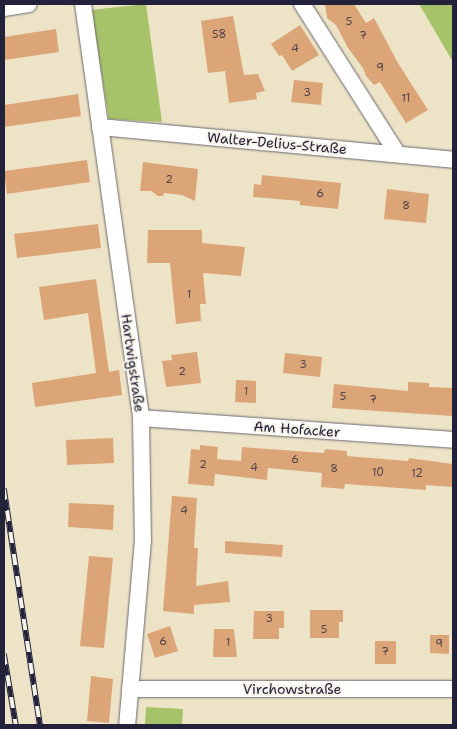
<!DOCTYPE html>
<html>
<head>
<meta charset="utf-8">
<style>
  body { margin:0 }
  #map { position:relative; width:457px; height:729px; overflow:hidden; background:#ede4c8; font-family:"Shantell Sans",sans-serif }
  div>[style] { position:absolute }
  .green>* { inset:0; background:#a7c369 }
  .building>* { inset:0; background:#dca578 }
  .roads { filter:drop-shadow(0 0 1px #69666c) drop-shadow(0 0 1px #69666c) }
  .minor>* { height:16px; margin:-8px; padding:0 8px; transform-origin:8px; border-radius:8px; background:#fff }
  .rail>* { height:5.5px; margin-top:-2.75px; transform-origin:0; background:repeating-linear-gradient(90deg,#f7f3e8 0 11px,#22223b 0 22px); box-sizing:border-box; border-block:1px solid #22223b }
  span { translate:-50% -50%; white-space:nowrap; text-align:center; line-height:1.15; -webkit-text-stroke:4px #f7f3e8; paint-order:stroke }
  .number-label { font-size:11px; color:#50434a }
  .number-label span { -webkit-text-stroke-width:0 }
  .street-label { font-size:14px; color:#22223b }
  .frame { position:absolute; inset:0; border:5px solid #22223b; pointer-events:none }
</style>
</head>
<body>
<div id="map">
  <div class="green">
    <i style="clip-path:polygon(146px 4px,162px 122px,109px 119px,91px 10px)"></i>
    <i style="clip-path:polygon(419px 4px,453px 4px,453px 62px)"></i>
    <i style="clip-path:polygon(146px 707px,183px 709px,182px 725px,145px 725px)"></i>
  </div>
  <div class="building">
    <i style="clip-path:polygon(325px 4px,354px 4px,366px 23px,374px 18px,398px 63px,428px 110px,406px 123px,380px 82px,374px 85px,366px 76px,363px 68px,348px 48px,336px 25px,327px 18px)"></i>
    <i style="clip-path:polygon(233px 16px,244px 75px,258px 74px,265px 91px,256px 93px,257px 99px,229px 103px,225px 71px,208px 73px,201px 21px)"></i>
    <i style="clip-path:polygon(300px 25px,319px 55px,292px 71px,282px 55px,279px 56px,271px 44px)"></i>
    <i style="clip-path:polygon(56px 29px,59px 52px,4px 60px,4px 37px)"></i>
    <i style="clip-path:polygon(294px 80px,323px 83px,321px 105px,291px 102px)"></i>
    <i style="clip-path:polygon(78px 94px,81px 116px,4px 127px,4px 105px)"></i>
    <i style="clip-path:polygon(87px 160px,90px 182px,7px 194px,4px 171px)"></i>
    <i style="clip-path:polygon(143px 162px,198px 169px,195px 201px,182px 195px,164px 193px,163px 196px,158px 196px,151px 191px,140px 191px)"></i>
    <i style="clip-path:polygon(262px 175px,341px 183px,338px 209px,300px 205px,300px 201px,253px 197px,254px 184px,261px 185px)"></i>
    <i style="clip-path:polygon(387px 189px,429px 194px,426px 223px,384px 219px)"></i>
    <i style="clip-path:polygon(98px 224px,101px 248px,17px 258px,14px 234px)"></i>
    <i style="clip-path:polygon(148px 230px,202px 230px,202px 243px,245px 247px,241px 276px,203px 273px,206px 304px,200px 304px,201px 321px,176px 324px,170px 263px,147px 263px)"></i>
    <i style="clip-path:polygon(96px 279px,109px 372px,119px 370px,122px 395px,35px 407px,32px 383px,96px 373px,88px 313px,44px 320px,39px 287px)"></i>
    <i style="clip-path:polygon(197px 352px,201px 383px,166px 387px,162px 361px,172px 360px,171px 355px)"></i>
    <i style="clip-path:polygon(285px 353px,322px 357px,320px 377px,283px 373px)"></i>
    <i style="clip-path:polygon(236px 380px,256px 381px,256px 403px,235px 402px)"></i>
    <i style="clip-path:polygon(408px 382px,429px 383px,429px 387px,453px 388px,453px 416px,332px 408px,334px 384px,408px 391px)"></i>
    <i style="clip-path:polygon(113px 438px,114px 463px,67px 465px,66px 440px)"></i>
    <i style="clip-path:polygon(200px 445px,218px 447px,217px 459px,241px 461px,242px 447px,324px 453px,325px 449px,347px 451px,347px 456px,408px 461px,409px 458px,453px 464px,453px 487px,426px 485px,426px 490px,345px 484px,344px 489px,321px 487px,322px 473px,268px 468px,267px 480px,215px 474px,214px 486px,188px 484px,191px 449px,200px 450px)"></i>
    <i style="clip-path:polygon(172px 496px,197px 498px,194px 548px,198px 548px,196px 586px,228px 581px,230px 602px,194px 605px,194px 614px,163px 611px)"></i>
    <i style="clip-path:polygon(69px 503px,114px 505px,113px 530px,68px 527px)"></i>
    <i style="clip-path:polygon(225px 541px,283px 545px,282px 557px,225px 553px)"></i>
    <i style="clip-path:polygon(89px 556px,113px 558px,104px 648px,80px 646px)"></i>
    <i style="clip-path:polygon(310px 610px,343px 610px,343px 622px,339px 622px,339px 638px,310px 638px)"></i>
    <i style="clip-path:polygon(254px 611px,284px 611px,284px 628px,279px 628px,279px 639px,253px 639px)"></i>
    <i style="clip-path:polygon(170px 626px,178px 651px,155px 658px,147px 634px)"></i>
    <i style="clip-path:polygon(214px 629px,234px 629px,237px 657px,213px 657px)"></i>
    <i style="clip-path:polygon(430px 635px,449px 635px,449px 654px,430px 653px)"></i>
    <i style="clip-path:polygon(375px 641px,396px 641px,396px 664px,375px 664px)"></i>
    <i style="clip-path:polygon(91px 676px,113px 679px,109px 723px,87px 721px)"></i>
  </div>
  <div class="roads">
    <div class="minor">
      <i style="left:83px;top:4px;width:418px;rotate:82deg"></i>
      <i style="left:141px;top:418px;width:122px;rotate:89.1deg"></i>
      <i style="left:143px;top:540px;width:186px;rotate:94.9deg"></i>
      <i style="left:302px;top:4px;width:177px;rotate:57.5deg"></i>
      <i style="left:4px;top:8px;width:25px;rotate:-9deg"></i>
      <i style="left:100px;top:127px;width:355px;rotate:5.3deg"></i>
      <i style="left:141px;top:418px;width:313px;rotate:4deg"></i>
      <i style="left:130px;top:689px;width:323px"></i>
    </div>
  </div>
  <div class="rail">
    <i style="left:4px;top:489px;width:239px;rotate:81.3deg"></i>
    <i style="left:4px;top:654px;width:72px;rotate:80.4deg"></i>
  </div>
  <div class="number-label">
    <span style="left:349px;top:22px">5</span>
    <span style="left:219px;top:35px">58</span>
    <span style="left:363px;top:36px">7</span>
    <span style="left:295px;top:49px">4</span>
    <span style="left:380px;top:68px">9</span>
    <span style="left:307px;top:93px">3</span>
    <span style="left:406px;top:99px">11</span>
    <span style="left:169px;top:180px">2</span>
    <span style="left:320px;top:194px">6</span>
    <span style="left:406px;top:206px">8</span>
    <span style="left:189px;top:295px">1</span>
    <span style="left:303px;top:365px">3</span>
    <span style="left:182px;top:372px">2</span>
    <span style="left:246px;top:392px">1</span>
    <span style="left:343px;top:397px">5</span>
    <span style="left:373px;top:400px">7</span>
    <span style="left:295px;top:460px">6</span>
    <span style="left:203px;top:465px">2</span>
    <span style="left:254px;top:468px">4</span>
    <span style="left:334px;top:469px">8</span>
    <span style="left:378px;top:473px">10</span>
    <span style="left:417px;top:474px">12</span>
    <span style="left:184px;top:511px">4</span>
    <span style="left:269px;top:619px">3</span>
    <span style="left:324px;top:630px">5</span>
    <span style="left:163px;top:642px">6</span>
    <span style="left:228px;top:643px">1</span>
    <span style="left:439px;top:644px">9</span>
    <span style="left:385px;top:652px">7</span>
  </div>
  <div class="street-label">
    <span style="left:277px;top:143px;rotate:5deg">Walter-Delius-Straße</span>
    <span style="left:133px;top:363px;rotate:82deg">Hartwigstraße</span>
    <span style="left:297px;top:429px;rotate:4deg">Am Hofacker</span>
    <span style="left:292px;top:689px">Virchowstraße</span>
  </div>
  <div class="frame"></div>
</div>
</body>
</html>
